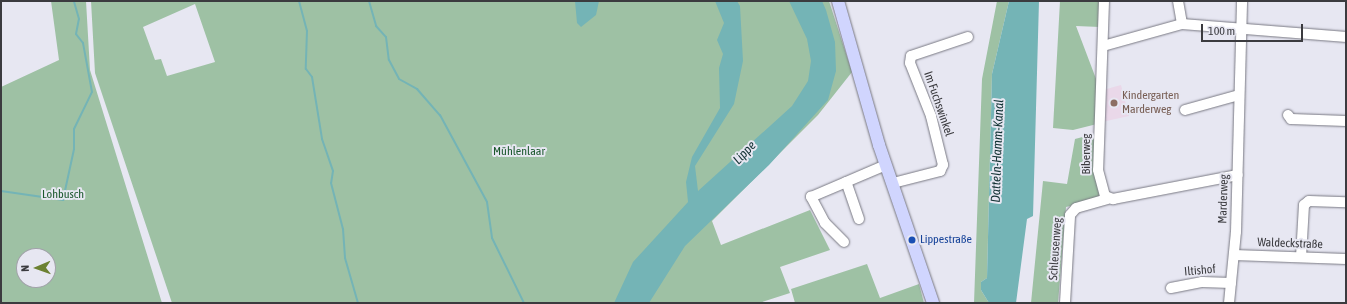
<!DOCTYPE html>
<html>
<head>
<meta charset="utf-8">
<style>
  body { margin:0 }
  #map { position:relative; width:1347px; height:304px; overflow:hidden; background:#e7e7f2; font-family:"Asap Condensed",sans-serif }
  div>[style] { position:absolute }
  .education>* { inset:0; background:#ead8e9 }
  .green>* { inset:0; background:#9ec1a4 }
  .water>* { inset:0; background:#74b4b6 }
  .stream>* { height:2px; margin:-1px; padding:0 1px; transform-origin:1px; border-radius:1px; background:#74b4b6 }
  .roads { filter:drop-shadow(0 0 1px #797983) drop-shadow(0 0 1px #797983) }
  .minor>* { height:10px; margin:-5px; padding:0 5px; transform-origin:5px; border-radius:5px; background:#fff }
  .major>* { height:12px; margin:-6px; padding:0 6px; transform-origin:6px; border-radius:6px; background:#d0d5fe }
  .dots>* { width:11px; height:11px; translate:-50% -50%; box-sizing:border-box; border:2px solid #e7e7f2; border-radius:50% }
  span { translate:-50% -50%; white-space:nowrap; text-align:center; line-height:1.15; -webkit-text-stroke:4px #e7e7f2; paint-order:stroke }
  .education-label { font-size:12px; color:#785e54 }
  .left { translate:0 -50%; text-align:left }
  .street-label { font-size:12px; color:#3b3b3f }
  .park-label { font-size:12px; color:#1c592e }
  .transit-label { font-size:12px; color:#164399 }
  .water-label { font-size:13px; color:#123233; font-style:italic }
  .frame { position:absolute; inset:0; border:2px solid #3b3b3f; pointer-events:none }
  .north { position:absolute; left:16px; top:248px; width:40px; height:40px; box-sizing:border-box; background:#e7e7f2; border:1px solid #a2a2aa; border-radius:50%; rotate:268deg; font-size:11px; font-weight:700; line-height:16px; text-align:center; color:#3b3b3f }
  .north::after { content:''; display:block; margin:auto; width:14px; height:18px; background:#6c8132; clip-path:polygon(50% 0,100% 100%,50% 72%,0 100%) }
  .scale { position:absolute; left:1201px; top:24px; width:102px; height:18px; box-sizing:border-box; border:2px solid #3b3b3f; border-top:0; padding-left:5px; font-size:12px; line-height:14px; white-space:nowrap; color:#3b3b3f; -webkit-text-stroke:3px #e7e7f2; paint-order:stroke }
</style>
</head>
<body>
<div id="map">
  <div class="education">
    <i style="clip-path:polygon(1121px 85px,1129px 116px,1102px 122px,1103px 90px)"></i>
  </div>
  <div class="green">
    <i style="clip-path:polygon(evenodd,51px 1px,86px 1px,90px 70px,162px 303px,1px 303px,1px 87px,59px 60px,51px 1px,24px 256px,48px 256px,48px 280px,24px 280px,24px 256px)"></i>
    <i style="clip-path:polygon(evenodd,91px 1px,829px 1px,852px 72px,818px 115px,712px 221px,721px 245px,810px 210px,830px 250px,780px 267px,790px 293px,759px 303px,172px 303px,95px 73px,91px 1px,195px 4px,215px 62px,167px 76px,161px 59px,155px 60px,143px 27px,195px 4px)"></i>
    <i style="clip-path:polygon(997px 1px,1009px 1px,992px 74px,987px 278px,981px 282px,981px 290px,989px 303px,974px 303px,982px 79px)"></i>
    <i style="clip-path:polygon(1060px 1px,1101px 1px,1100px 27px,1076px 26px,1098px 84px,1097px 124px,1073px 130px,1053px 128px)"></i>
    <i style="clip-path:polygon(1094px 134px,1100px 199px,1066px 207px,1058px 303px,1031px 303px,1043px 181px,1067px 184px,1075px 139px)"></i>
    <i style="clip-path:polygon(867px 264px,880px 298px,919px 284px,924px 303px,795px 303px,791px 289px)"></i>
  </div>
  <div class="water">
    <i style="clip-path:polygon(575px 1px,599px 1px,596px 15px,581px 27px,577px 23px)"></i>
    <i style="clip-path:polygon(715px 1px,737px 1px,740px 6px,743px 61px,734px 104px,695px 166px,698px 191px,792px 106px,808px 81px,811px 61px,807px 39px,789px 1px,822px 1px,826px 10px,835px 42px,836px 71px,828px 100px,769px 165px,685px 246px,649px 303px,614px 303px,633px 262px,688px 202px,686px 182px,692px 157px,720px 108px,719px 68px,723px 54px,717px 40px,724px 23px)"></i>
    <i style="clip-path:polygon(1009px 1px,1039px 1px,1033px 216px,1027px 219px,1016px 303px,989px 303px,981px 290px,981px 282px,987px 278px,992px 74px)"></i>
  </div>
  <div class="stream">
    <i style="left:299px;top:1px;width:31px;rotate:75deg"></i>
    <i style="left:307px;top:31px;width:38px;rotate:92deg"></i>
    <i style="left:306px;top:69px;width:10px;rotate:53deg"></i>
    <i style="left:312px;top:77px;width:63px;rotate:80.8deg"></i>
    <i style="left:322px;top:139px;width:34px;rotate:71deg"></i>
    <i style="left:333px;top:171px;width:12px;rotate:99deg"></i>
    <i style="left:331px;top:183px;width:48px;rotate:75.4deg"></i>
    <i style="left:343px;top:229px;width:29px;rotate:86deg"></i>
    <i style="left:345px;top:258px;width:47px;rotate:73.9deg"></i>
    <i style="left:369px;top:1px;width:26px;rotate:74deg"></i>
    <i style="left:376px;top:26px;width:15px;rotate:48deg"></i>
    <i style="left:386px;top:37px;width:23px;rotate:83deg"></i>
    <i style="left:389px;top:60px;width:21px;rotate:62deg"></i>
    <i style="left:399px;top:79px;width:21px;rotate:29deg"></i>
    <i style="left:417px;top:89px;width:35px;rotate:49deg"></i>
    <i style="left:440px;top:115px;width:99px;rotate:61.6deg"></i>
    <i style="left:487px;top:202px;width:36px;rotate:82deg"></i>
    <i style="left:492px;top:238px;width:72px;rotate:63.8deg"></i>
    <i style="left:1px;top:191px;width:63px;rotate:8.3deg"></i>
    <i style="left:63px;top:200px;width:52px;rotate:-77.8deg"></i>
    <i style="left:74px;top:149px;width:20px;rotate:-90deg"></i>
    <i style="left:74px;top:129px;width:41px;rotate:-64.1deg"></i>
    <i style="left:92px;top:92px;width:50px;rotate:-100.4deg"></i>
    <i style="left:83px;top:43px;width:11px;rotate:-128deg"></i>
    <i style="left:76px;top:34px;width:15px;rotate:-79deg"></i>
    <i style="left:79px;top:19px;width:19px;rotate:-106deg"></i>
  </div>
  <div class="roads">
    <div class="minor">
      <i style="left:1104px;top:1px;width:169px;rotate:92deg"></i>
      <i style="left:1098px;top:170px;width:27px;rotate:75deg"></i>
      <i style="left:1105px;top:196px;width:9px;rotate:21deg"></i>
      <i style="left:1113px;top:199px;width:127px;rotate:-10.9deg"></i>
      <i style="left:1178px;top:1px;width:23px;rotate:80deg"></i>
      <i style="left:1103px;top:46px;width:82px;rotate:-15.6deg"></i>
      <i style="left:1182px;top:24px;width:165px;rotate:4.5deg"></i>
      <i style="left:1185px;top:110px;width:56px;rotate:-15.5deg"></i>
      <i style="left:1288px;top:115px;width:5px;rotate:53deg"></i>
      <i style="left:1291px;top:119px;width:55px;rotate:2.1deg"></i>
      <i style="left:893px;top:183px;width:49px;rotate:-14.3deg"></i>
      <i style="left:940px;top:171px;width:7px;rotate:-63deg"></i>
      <i style="left:943px;top:165px;width:50px;rotate:-103.8deg"></i>
      <i style="left:931px;top:116px;width:57px;rotate:-111.6deg"></i>
      <i style="left:910px;top:63px;width:7px;rotate:-82deg"></i>
      <i style="left:911px;top:56px;width:60px;rotate:-18.4deg"></i>
      <i style="left:859px;top:219px;width:39px;rotate:-109deg"></i>
      <i style="left:846px;top:182px;width:43px;rotate:-23deg"></i>
      <i style="left:844px;top:242px;width:27px;rotate:-135deg"></i>
      <i style="left:825px;top:223px;width:30px;rotate:-118deg"></i>
      <i style="left:811px;top:197px;width:38px;rotate:-23deg"></i>
      <i style="left:1234px;top:255px;width:112px;rotate:2deg"></i>
      <i style="left:1301px;top:257px;width:52px;rotate:-86.7deg"></i>
      <i style="left:1304px;top:205px;width:6px;rotate:-39deg"></i>
      <i style="left:1309px;top:201px;width:37px;rotate:2deg"></i>
      <i style="left:1171px;top:288px;width:32px;rotate:-11deg"></i>
      <i style="left:1202px;top:282px;width:29px;rotate:2deg"></i>
      <i style="left:1065px;top:303px;width:88px;rotate:-86.7deg"></i>
      <i style="left:1070px;top:215px;width:9px;rotate:-49deg"></i>
      <i style="left:1076px;top:208px;width:33px;rotate:-16deg"></i>
      <i style="left:1229px;top:303px;width:71px;rotate:-84.4deg"></i>
      <i style="left:1236px;top:232px;width:231px;rotate:-88.5deg"></i>
    </div>
    <div class="major">
      <i style="left:838px;top:1px;width:150px;rotate:74.1deg"></i>
      <i style="left:879px;top:145px;width:167px;rotate:71.1deg"></i>
    </div>
  </div>
  <div class="dots">
    <i style="left:1114px;top:103px;background:#8d6e63"></i>
    <i style="left:912px;top:240px;background:#1a4fb4"></i>
  </div>
  <div class="education-label">
    <span class="left" style="left:1122px;top:103px">Kindergarten<br>Marderweg</span>
  </div>
  <div class="street-label">
    <span style="left:938px;top:104px;rotate:71deg">Im Fuchswinkel</span>
    <span style="left:1087px;top:154px;rotate:-90deg">Biberweg</span>
    <span style="left:1224px;top:199px;rotate:-88deg">Marderweg</span>
    <span style="left:1290px;top:244px;rotate:2deg">Waldeckstraße</span>
    <span style="left:1056px;top:249px;rotate:-86deg">Schleusenweg</span>
    <span style="left:1200px;top:271px;rotate:-5deg">Iltishof</span>
  </div>
  <div class="park-label">
    <span style="left:519px;top:152px">Mühlenlaar</span>
    <span style="left:63px;top:195px">Lohbusch</span>
  </div>
  <div class="transit-label">
    <span class="left" style="left:920px;top:240px">Lippestraße</span>
  </div>
  <div class="water-label">
    <span style="left:998px;top:151px;rotate:-88deg">Datteln-Hamm-Kanal</span>
    <span style="left:745px;top:153px;rotate:-46deg">Lippe</span>
  </div>
  <div class="frame"></div>
  <div class="north">N</div>
  <div class="scale">100 m</div>
</div>
</body>
</html>
